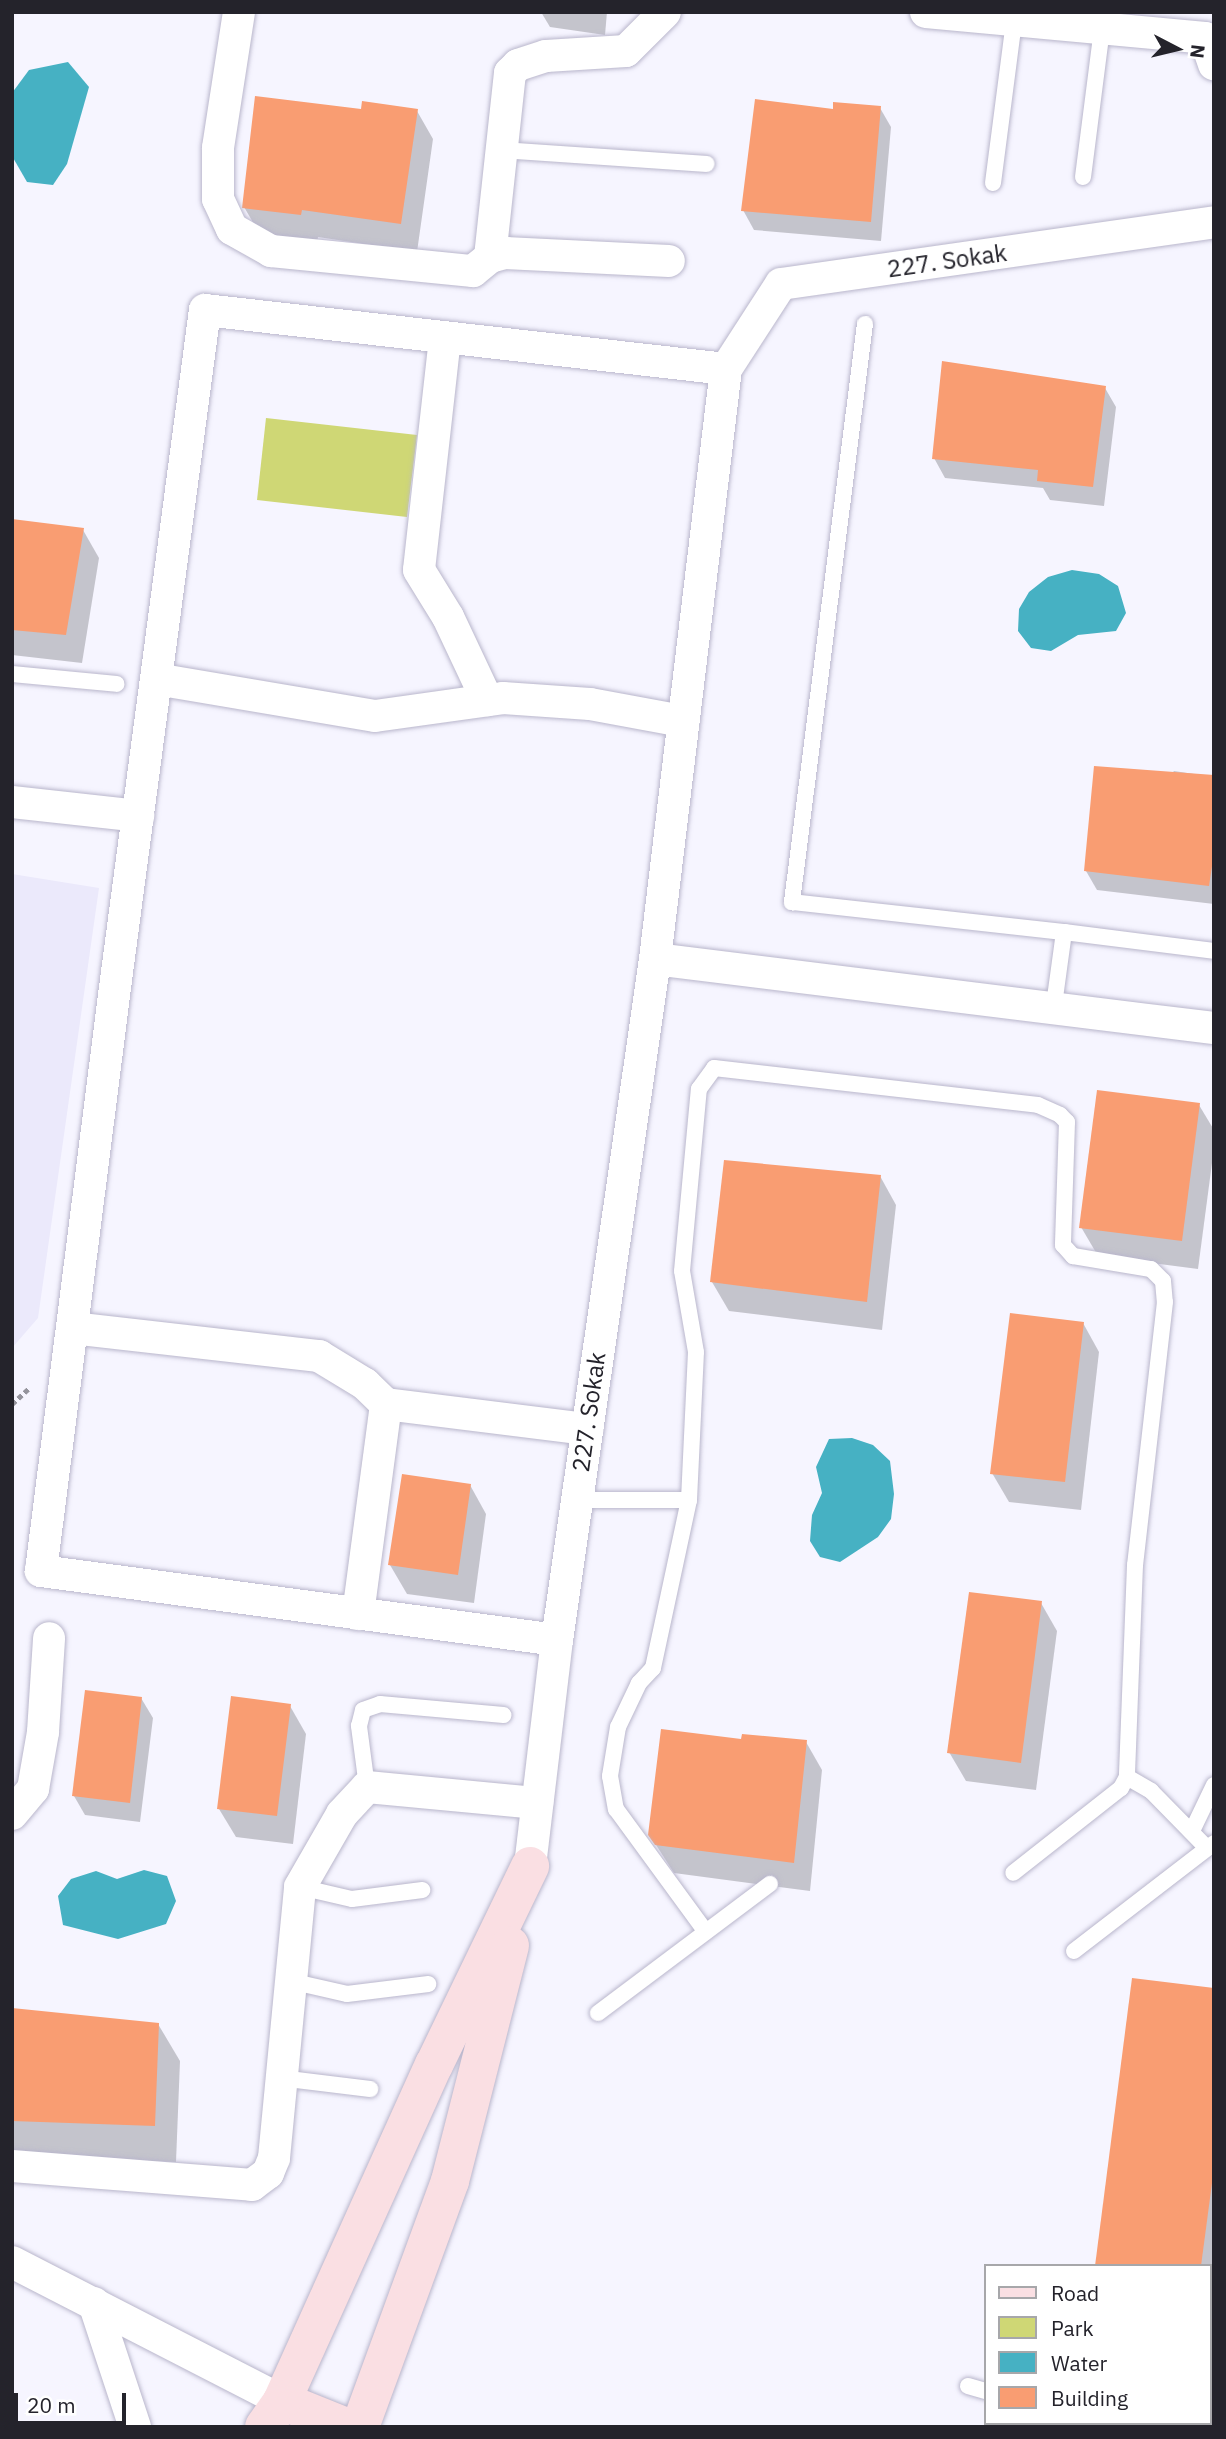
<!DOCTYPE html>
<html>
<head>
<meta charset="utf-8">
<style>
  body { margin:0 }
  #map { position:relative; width:1226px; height:2439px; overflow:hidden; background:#f6f5ff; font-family:"IBM Plex Sans",sans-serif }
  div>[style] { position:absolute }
  .built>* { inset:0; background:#ebe9fb }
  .green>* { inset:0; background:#cfd775 }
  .water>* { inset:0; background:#46b1c3 }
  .shadow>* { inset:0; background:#0003 }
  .building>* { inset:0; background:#f99d72 }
  .path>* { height:4.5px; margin-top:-2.25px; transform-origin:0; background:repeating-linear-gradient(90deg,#95949d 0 5px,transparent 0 8.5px) }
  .roads { filter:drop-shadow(0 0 2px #b9b6cc) drop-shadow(0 0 2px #b9b6cc) }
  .lane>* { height:16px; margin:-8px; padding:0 8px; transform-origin:8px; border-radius:8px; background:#fff }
  .street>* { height:32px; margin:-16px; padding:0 16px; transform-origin:16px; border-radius:16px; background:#fff }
  .secondary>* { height:38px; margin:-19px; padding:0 19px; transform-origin:19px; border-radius:19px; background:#fadfe3 }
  span { translate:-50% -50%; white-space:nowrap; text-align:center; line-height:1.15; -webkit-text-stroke:6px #fff; paint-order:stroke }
  .street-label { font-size:24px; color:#24232b }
  .frame { position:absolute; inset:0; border:14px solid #24232b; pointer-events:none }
  .legend { position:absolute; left:984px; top:2264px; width:228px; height:161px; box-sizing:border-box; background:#fff; border:2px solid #a7a7aa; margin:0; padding:9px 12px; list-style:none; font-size:21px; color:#24232b }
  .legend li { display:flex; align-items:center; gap:14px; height:35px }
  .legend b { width:35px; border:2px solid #a7a7aa }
  .north { position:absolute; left:1142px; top:14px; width:70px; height:70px; -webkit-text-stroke:5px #fff; paint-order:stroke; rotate:97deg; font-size:19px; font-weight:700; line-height:28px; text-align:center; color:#24232b }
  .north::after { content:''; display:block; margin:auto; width:24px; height:32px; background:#24232b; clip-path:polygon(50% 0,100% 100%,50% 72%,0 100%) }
  .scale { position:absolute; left:14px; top:2393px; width:112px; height:32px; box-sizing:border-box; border:4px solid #24232b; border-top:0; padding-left:9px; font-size:21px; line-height:24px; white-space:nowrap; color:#24232b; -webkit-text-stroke:5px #fff; paint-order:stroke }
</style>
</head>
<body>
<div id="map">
  <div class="built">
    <i style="clip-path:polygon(12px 874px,99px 888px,38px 1318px,12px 1348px)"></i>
  </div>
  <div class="green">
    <i style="clip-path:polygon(266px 418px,417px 435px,407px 517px,257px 500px)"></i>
  </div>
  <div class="water">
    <i style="clip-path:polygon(68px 62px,89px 87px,67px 164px,53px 185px,27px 182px,12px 156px,12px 93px,29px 70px)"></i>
    <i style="clip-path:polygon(1072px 570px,1099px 574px,1118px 586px,1126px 613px,1116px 631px,1078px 635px,1051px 651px,1031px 648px,1018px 631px,1019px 609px,1029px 592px,1048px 577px)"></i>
    <i style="clip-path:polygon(852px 1438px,873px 1445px,890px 1461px,894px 1494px,891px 1519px,878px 1537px,840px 1562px,820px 1557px,810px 1541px,812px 1515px,822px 1493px,816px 1467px,829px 1439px)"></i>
    <i style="clip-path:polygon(144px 1870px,167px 1876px,176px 1901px,166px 1924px,118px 1939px,63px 1925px,58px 1896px,71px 1879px,96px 1871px,117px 1879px)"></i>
  </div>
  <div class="shadow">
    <i style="clip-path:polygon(541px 12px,607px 12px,605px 35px,550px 27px)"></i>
    <i style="clip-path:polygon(880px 108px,891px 127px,881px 241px,754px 230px,743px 210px,834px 111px)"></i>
    <i style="clip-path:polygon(362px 111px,417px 111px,433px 139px,417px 252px,318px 237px,317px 243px,261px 236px,244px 207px)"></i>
    <i style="clip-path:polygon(1105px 388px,1116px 407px,1104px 506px,1050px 500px,1043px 488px,945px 478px,934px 458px)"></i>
    <i style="clip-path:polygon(12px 521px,83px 530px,99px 558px,82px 663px,12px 655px)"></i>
    <i style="clip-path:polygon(1174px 771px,1214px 777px,1214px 904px,1097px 890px,1086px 871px)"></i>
    <i style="clip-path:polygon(1199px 1105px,1214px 1130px,1214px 1148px,1198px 1269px,1098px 1256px,1081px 1227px)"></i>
    <i style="clip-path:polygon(880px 1176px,896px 1205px,882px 1330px,729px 1311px,712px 1282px)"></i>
    <i style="clip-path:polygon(1083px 1323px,1099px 1352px,1081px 1510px,1009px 1502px,992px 1473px)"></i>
    <i style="clip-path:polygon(470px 1485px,486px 1514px,474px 1603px,407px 1594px,390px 1565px)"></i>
    <i style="clip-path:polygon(1041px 1603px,1057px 1631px,1036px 1790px,966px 1781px,949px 1752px)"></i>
    <i style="clip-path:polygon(141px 1698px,153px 1718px,140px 1822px,85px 1815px,74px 1796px)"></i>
    <i style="clip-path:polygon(290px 1706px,306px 1734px,293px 1844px,236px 1837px,219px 1809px)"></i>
    <i style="clip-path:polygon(743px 1741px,806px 1742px,822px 1770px,810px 1891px,674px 1873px,649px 1834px)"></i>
    <i style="clip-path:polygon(1214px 1990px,1214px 2367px,1210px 2395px,1210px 2266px,1097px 2266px)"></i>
    <i style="clip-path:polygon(12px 2010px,158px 2024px,180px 2061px,176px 2162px,12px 2157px)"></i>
  </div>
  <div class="building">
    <i style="clip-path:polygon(255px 96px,361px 109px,362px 101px,418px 109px,401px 224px,302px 210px,301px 215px,242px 208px)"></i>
    <i style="clip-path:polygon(755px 99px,833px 109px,833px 102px,881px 106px,871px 222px,741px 211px)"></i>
    <i style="clip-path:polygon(942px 361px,1106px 386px,1093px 487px,1037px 481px,1038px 470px,932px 459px)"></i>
    <i style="clip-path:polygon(12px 519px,84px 528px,66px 635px,12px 630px)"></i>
    <i style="clip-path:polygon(1094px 766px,1214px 775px,1214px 853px,1209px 886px,1084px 871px)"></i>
    <i style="clip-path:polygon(1097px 1090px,1200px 1103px,1182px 1241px,1079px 1228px)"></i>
    <i style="clip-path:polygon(724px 1160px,881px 1175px,867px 1302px,710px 1282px)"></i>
    <i style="clip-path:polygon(1010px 1313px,1084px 1322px,1065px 1482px,990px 1474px)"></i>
    <i style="clip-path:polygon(402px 1474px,471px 1484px,458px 1575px,388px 1565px)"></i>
    <i style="clip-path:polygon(969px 1592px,1042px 1601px,1021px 1763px,947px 1753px)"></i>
    <i style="clip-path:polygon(85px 1690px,142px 1697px,130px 1803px,72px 1796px)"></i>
    <i style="clip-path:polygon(231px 1696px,291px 1704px,277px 1816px,217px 1809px)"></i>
    <i style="clip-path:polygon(661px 1729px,741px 1739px,742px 1734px,807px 1740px,794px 1863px,655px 1845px,648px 1835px)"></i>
    <i style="clip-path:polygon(1132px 1978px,1214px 1988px,1214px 2168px,1201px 2266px,1095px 2266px)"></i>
    <i style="clip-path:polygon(12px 2008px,159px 2023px,155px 2126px,12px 2121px)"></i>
  </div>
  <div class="path">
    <i style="left:12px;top:1404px;width:23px;rotate:-43deg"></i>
  </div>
  <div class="roads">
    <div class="lane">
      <i style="left:502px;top:150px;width:205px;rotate:3.9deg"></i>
      <i style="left:1083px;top:177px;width:149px;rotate:-82.7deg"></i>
      <i style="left:993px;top:183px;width:163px;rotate:-82.6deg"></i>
      <i style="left:865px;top:324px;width:583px;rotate:97.2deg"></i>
      <i style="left:792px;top:902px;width:274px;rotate:6.3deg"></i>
      <i style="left:1064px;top:932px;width:74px;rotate:97.8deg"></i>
      <i style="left:12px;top:674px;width:105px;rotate:5.4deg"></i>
      <i style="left:1064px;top:932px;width:151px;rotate:7.2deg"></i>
      <i style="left:576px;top:1500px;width:113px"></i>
      <i style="left:689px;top:1500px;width:148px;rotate:-87.3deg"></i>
      <i style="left:696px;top:1352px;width:82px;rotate:-99.8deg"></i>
      <i style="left:682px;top:1271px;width:183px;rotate:-84.7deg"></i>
      <i style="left:699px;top:1089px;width:26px;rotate:-54deg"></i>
      <i style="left:714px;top:1068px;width:326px;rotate:6.5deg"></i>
      <i style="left:1038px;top:1105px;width:24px;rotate:24deg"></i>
      <i style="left:1060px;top:1115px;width:10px;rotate:45deg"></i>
      <i style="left:1067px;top:1122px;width:123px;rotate:91.9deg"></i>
      <i style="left:1063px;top:1245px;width:15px;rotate:48deg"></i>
      <i style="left:1073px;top:1256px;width:79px;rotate:9.5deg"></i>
      <i style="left:1151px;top:1269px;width:17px;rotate:45deg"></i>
      <i style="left:1163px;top:1281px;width:21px;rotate:85deg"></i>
      <i style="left:1165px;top:1302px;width:265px;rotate:96.5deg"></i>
      <i style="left:1135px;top:1565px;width:212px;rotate:92.2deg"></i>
      <i style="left:1127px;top:1777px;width:13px;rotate:119deg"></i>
      <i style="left:1121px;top:1788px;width:137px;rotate:141.8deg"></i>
      <i style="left:689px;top:1500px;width:172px;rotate:102.1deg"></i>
      <i style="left:653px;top:1668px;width:21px;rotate:133deg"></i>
      <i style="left:639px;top:1683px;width:49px;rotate:115.5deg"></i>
      <i style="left:618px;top:1727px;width:50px;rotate:99.3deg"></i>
      <i style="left:610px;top:1776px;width:34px;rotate:80deg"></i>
      <i style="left:616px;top:1809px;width:152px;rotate:53.8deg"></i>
      <i style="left:1127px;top:1777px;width:28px;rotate:30deg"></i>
      <i style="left:1151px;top:1791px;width:80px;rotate:45.5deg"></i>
      <i style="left:367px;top:1787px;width:62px;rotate:-97.5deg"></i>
      <i style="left:359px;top:1726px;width:16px;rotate:-76deg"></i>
      <i style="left:363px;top:1710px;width:18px;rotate:-19deg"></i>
      <i style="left:380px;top:1704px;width:124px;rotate:5.1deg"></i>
      <i style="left:1192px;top:1831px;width:51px;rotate:-64.4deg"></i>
      <i style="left:300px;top:1887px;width:53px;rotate:13deg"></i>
      <i style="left:352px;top:1899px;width:71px;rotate:-7.3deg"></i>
      <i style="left:1074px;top:1951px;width:177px;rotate:-37.6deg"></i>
      <i style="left:290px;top:1981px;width:58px;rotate:12.8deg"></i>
      <i style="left:347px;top:1994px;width:82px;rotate:-7deg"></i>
      <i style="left:598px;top:2013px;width:215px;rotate:-36.9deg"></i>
      <i style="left:280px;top:2078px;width:91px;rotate:7deg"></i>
      <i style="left:968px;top:2386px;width:19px;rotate:16deg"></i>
      <i style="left:1101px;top:2423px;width:8px;rotate:30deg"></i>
    </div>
    <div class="street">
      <i style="left:239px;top:12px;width:138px;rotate:98.8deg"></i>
      <i style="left:218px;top:148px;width:51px;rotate:90deg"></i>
      <i style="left:218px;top:199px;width:33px;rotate:65deg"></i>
      <i style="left:232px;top:229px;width:45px;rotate:29.4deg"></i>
      <i style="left:271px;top:251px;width:203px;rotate:5.7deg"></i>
      <i style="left:473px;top:271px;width:22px;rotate:-39deg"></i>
      <i style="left:490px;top:257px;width:16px;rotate:-15deg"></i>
      <i style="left:505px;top:253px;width:164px;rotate:2.8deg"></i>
      <i style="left:926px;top:12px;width:280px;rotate:5.3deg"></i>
      <i style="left:1205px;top:38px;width:28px;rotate:71deg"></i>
      <i style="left:490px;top:257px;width:185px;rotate:-83.8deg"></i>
      <i style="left:510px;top:73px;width:11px;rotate:-45deg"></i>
      <i style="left:518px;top:65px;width:29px;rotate:-18deg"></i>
      <i style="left:546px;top:56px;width:80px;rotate:-3.6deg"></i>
      <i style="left:626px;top:51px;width:55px;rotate:-45deg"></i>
      <i style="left:445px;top:338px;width:233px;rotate:96.4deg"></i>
      <i style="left:419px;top:570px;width:55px;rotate:58.3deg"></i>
      <i style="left:448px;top:617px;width:92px;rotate:64.8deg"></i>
      <i style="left:156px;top:679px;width:222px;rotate:9.6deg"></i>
      <i style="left:375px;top:716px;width:129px;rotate:-8deg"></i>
      <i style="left:503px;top:698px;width:87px;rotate:3.9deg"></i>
      <i style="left:590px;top:704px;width:95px;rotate:10.4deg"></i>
      <i style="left:12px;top:802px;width:127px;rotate:6.3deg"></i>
      <i style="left:655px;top:959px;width:563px;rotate:7.04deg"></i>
      <i style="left:72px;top:1328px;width:249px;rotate:6.5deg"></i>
      <i style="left:319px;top:1356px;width:54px;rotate:31.3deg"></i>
      <i style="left:365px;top:1384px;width:29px;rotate:44deg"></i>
      <i style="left:386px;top:1404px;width:203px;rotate:7.1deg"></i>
      <i style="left:358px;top:1614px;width:212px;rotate:-82.4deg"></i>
      <i style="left:557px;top:1640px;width:521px;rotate:-172.38deg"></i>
      <i style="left:41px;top:1571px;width:604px;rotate:-82.77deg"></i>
      <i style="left:117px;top:972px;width:668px;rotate:-82.43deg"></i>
      <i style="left:205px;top:310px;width:524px;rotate:6.46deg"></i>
      <i style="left:12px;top:1814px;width:33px;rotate:-50deg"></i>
      <i style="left:33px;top:1789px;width:58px;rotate:-80deg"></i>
      <i style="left:43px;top:1732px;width:94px;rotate:-86.3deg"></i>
      <i style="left:530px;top:1866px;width:228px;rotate:-83.2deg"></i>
      <i style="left:557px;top:1640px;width:688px;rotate:-81.81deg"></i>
      <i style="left:655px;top:959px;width:594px;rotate:-83.14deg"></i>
      <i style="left:726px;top:369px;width:101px;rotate:-57.1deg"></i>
      <i style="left:781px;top:284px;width:437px;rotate:-8.1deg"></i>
      <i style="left:12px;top:2166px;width:241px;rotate:4.5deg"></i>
      <i style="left:252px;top:2185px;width:20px;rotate:-37deg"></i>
      <i style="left:268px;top:2173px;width:16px;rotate:-68deg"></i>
      <i style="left:274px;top:2158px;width:272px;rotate:-84.5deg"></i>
      <i style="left:300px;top:1887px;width:84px;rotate:-60.1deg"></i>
      <i style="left:342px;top:1814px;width:37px;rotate:-47deg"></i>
      <i style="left:367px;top:1787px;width:171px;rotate:5.4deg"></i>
      <i style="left:12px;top:2262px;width:304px;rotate:27.2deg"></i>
      <i style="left:94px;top:2303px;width:131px;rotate:71.7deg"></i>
    </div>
    <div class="secondary">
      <i style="left:282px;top:2401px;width:69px;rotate:22.1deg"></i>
      <i style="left:264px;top:2427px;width:32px;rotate:-55deg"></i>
      <i style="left:282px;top:2401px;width:369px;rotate:-65.7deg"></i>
      <i style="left:434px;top:2065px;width:221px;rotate:-64.2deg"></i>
      <i style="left:360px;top:2427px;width:262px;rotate:-69.9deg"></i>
      <i style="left:450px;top:2181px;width:243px;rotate:-75.7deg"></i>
    </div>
  </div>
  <div class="street-label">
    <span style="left:947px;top:261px;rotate:-8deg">227. Sokak</span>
    <span style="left:589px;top:1412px;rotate:-82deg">227. Sokak</span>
  </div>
  <div class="frame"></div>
  <ul class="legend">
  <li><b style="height:9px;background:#fadfe3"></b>Road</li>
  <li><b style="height:19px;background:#cfd775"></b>Park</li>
  <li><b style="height:19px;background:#46b1c3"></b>Water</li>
  <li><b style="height:19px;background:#f99d72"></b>Building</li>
  </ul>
  <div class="north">N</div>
  <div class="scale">20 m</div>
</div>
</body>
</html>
